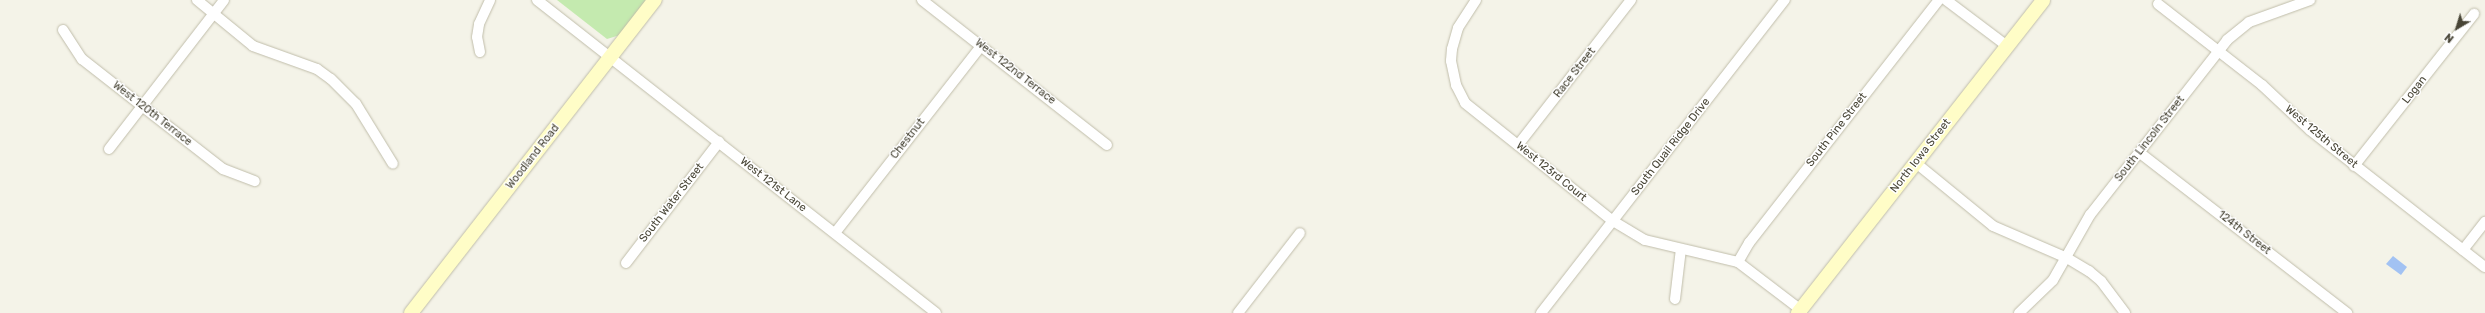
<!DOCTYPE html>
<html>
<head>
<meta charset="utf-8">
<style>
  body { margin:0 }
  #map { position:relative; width:2485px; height:313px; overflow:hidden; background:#f4f3e8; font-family:Rubik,sans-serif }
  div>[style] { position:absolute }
  .green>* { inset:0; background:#c4eaaf }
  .water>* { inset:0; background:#a2c2f3 }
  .roads { filter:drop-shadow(0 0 1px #c0bdaa) drop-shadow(0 0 1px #c0bdaa) }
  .street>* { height:10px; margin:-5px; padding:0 5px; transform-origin:5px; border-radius:5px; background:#fff }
  .secondary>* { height:14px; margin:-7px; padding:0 7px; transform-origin:7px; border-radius:7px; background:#fffdc7 }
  span { translate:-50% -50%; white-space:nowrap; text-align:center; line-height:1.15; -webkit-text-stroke:3px #fff; paint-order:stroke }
  .street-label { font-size:11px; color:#484536 }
  .north { position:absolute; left:2437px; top:8px; width:40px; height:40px; -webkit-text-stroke:3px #fff; paint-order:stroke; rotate:218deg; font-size:11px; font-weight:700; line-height:16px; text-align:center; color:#484536 }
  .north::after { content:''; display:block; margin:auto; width:14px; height:18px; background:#484536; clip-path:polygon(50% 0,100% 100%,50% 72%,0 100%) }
</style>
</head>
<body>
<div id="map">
  <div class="green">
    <i style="clip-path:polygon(557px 0,647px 0,620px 35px,607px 39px)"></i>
  </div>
  <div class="water">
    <i style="clip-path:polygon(2393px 256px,2407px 267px,2401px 275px,2386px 264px)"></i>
  </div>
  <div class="roads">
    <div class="street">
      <i style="left:197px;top:0;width:72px;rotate:39.4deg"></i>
      <i style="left:253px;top:46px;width:68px;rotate:19.8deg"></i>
      <i style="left:317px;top:69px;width:17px;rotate:36deg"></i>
      <i style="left:331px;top:79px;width:35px;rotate:45deg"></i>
      <i style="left:356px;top:104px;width:70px;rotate:58.3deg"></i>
      <i style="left:537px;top:0;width:507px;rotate:38.11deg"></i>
      <i style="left:922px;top:0;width:235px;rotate:38.1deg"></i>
      <i style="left:1476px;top:0;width:33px;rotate:123deg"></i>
      <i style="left:1458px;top:28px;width:22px;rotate:106deg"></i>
      <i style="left:1452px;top:49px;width:12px;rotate:95deg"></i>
      <i style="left:1451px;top:61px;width:25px;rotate:78deg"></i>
      <i style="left:1456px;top:85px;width:20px;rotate:63deg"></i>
      <i style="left:1465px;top:103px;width:189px;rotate:38.6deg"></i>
      <i style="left:1613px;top:221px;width:37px;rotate:31deg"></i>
      <i style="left:1645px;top:240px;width:96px;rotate:13.3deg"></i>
      <i style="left:1738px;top:262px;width:79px;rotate:37.3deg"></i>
      <i style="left:1946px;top:0;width:76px;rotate:37deg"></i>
      <i style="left:2158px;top:4px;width:132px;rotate:37.9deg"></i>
      <i style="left:2262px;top:85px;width:66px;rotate:43.2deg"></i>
      <i style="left:2310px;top:130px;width:222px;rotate:38.1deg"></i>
      <i style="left:63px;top:30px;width:35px;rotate:57deg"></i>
      <i style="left:82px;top:59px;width:76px;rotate:38.1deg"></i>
      <i style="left:142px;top:106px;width:103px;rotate:37.9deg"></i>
      <i style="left:223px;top:169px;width:34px;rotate:21deg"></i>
      <i style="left:480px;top:52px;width:15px;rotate:-101deg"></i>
      <i style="left:477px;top:37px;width:13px;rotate:-81deg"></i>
      <i style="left:479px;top:24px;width:26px;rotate:-65deg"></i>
      <i style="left:1518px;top:145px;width:184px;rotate:-52.1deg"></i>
      <i style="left:109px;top:149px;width:188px;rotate:-52.3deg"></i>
      <i style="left:2140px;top:153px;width:262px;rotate:37.7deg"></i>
      <i style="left:1916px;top:163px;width:99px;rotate:39.3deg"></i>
      <i style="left:1993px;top:226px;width:81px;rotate:23.4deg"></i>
      <i style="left:2067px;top:258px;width:26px;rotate:31deg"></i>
      <i style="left:2089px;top:271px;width:16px;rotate:40deg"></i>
      <i style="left:2101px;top:281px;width:40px;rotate:53deg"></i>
      <i style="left:2354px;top:166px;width:194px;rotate:-51.7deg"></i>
      <i style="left:835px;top:233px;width:237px;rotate:-52deg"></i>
      <i style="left:2463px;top:250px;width:36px;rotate:-52deg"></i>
      <i style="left:1738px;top:262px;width:22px;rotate:-60deg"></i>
      <i style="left:1749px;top:243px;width:308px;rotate:-52deg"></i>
      <i style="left:626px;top:263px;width:153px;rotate:-52.5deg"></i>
      <i style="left:1675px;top:299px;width:50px;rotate:-83.2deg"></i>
      <i style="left:1238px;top:313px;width:101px;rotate:-52.2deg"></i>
      <i style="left:1541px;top:313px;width:397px;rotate:-52.1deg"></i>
      <i style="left:2019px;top:313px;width:47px;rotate:-44.1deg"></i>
      <i style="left:2053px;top:280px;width:75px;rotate:-60.4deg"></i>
      <i style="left:2090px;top:215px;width:222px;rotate:-51.9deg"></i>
      <i style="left:2227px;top:40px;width:28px;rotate:-39deg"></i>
      <i style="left:2249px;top:22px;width:65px;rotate:-19.8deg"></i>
    </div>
    <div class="secondary">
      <i style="left:411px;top:313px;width:397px;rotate:-52.1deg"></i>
      <i style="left:1798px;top:313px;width:397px;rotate:-51.9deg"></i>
    </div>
  </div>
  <div class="street-label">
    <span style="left:1015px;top:72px;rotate:38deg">West 122nd Terrace</span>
    <span style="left:1575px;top:73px;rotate:-52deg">Race Street</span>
    <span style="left:2415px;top:90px;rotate:-52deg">Logan</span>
    <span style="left:152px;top:114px;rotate:38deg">West 120th Terrace</span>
    <span style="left:1837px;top:130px;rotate:-52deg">South Pine Street</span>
    <span style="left:2321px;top:137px;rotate:40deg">West 125th Street</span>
    <span style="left:908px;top:139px;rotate:-52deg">Chestnut</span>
    <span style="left:2150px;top:139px;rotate:-52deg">South Lincoln Street</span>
    <span style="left:1671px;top:147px;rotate:-52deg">South Quail Ridge Drive</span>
    <span style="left:1921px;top:156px;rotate:-52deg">North Iowa Street</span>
    <span style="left:533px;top:157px;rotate:-52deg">Woodland Road</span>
    <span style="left:1551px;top:172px;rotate:39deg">West 123rd Court</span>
    <span style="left:773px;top:185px;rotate:38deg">West 121st Lane</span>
    <span style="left:672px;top:203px;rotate:-52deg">South Water Street</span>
    <span style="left:2244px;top:233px;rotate:38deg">124th Street</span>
  </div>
  <div class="north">N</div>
</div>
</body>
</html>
